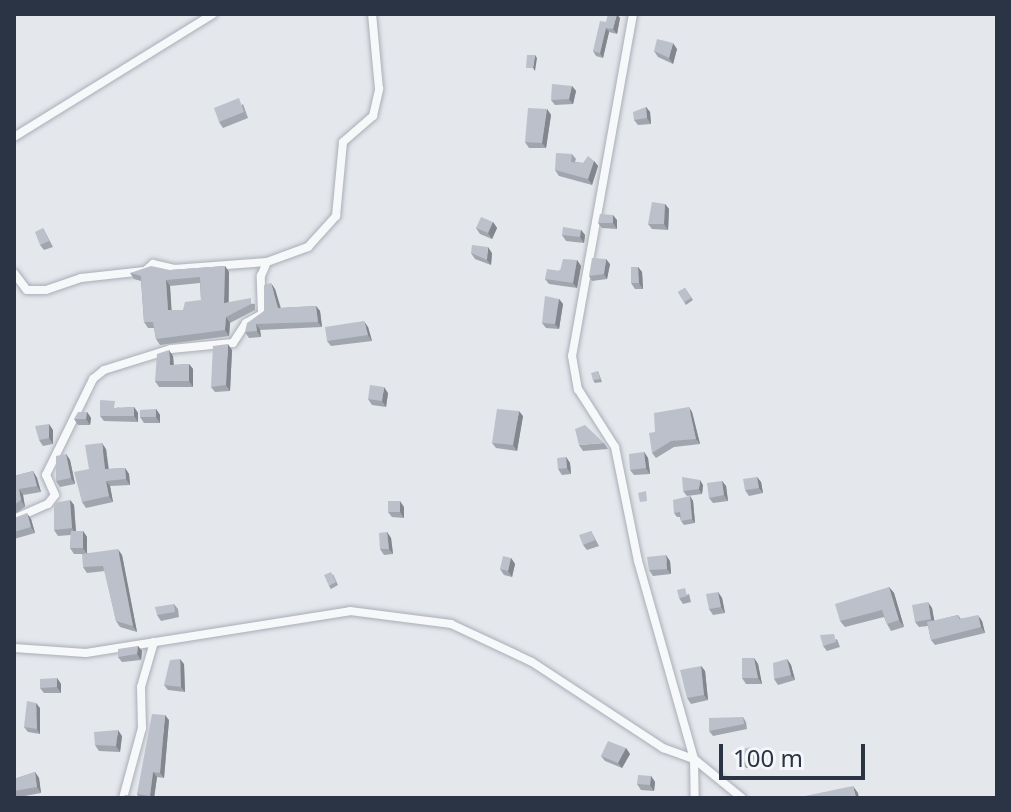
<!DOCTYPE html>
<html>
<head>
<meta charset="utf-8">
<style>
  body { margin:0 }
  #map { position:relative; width:1011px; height:812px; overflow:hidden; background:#e4e7ec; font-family:"Noto Sans",sans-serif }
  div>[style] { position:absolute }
  .roads { filter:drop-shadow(0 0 2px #a9aeb7) drop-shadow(0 0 2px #a9aeb7) }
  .street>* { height:8px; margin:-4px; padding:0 4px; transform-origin:4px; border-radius:4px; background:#f7f8fa }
  .wall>* { inset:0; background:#a1a5ae }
  .shaded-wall>* { inset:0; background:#83868d }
  .building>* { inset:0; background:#bbc0ca }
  span { translate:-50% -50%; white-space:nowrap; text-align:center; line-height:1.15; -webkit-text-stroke:8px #f4f6f9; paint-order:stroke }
  .frame { position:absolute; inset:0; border:16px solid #2b3445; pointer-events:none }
  .scale { position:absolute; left:719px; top:744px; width:146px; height:36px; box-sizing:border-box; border:4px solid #2b3445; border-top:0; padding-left:10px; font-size:24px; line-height:28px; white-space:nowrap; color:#2b3445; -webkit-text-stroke:6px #f4f6f9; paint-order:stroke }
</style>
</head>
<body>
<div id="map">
  <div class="roads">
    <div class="street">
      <i style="left:633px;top:14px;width:347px;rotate:100.1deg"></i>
      <i style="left:572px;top:356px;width:34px;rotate:80deg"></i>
      <i style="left:578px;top:389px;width:69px;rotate:57.5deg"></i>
      <i style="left:615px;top:447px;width:116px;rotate:78.6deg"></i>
      <i style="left:638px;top:561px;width:206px;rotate:74.2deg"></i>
      <i style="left:694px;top:759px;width:62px;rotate:39.1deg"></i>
      <i style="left:14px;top:137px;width:234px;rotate:-31.7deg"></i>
      <i style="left:14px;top:273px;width:21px;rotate:53deg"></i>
      <i style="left:27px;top:290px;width:19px"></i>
      <i style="left:46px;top:290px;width:37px;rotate:-19deg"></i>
      <i style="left:81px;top:278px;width:64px;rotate:-6.2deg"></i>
      <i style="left:145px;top:271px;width:11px;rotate:-41deg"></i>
      <i style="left:153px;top:264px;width:22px;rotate:13deg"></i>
      <i style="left:174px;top:269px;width:93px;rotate:-4.3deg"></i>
      <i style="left:14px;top:519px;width:37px;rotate:-24deg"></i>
      <i style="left:48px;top:504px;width:11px;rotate:-52deg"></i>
      <i style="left:55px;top:495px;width:22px;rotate:-114deg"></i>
      <i style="left:46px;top:475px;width:107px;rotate:-63.9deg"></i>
      <i style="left:93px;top:379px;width:14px;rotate:-39deg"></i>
      <i style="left:104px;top:370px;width:70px;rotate:-17.4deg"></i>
      <i style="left:171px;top:349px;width:62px;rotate:-5.5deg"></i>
      <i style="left:233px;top:343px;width:24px;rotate:-57deg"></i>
      <i style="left:246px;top:323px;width:18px;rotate:-29deg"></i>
      <i style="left:262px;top:314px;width:38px;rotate:-92deg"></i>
      <i style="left:261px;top:276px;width:15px;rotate:-67deg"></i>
      <i style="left:267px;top:262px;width:44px;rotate:-20.1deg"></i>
      <i style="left:308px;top:247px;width:42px;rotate:-47.9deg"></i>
      <i style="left:336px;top:216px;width:74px;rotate:-84.6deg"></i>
      <i style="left:343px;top:142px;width:40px;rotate:-41deg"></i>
      <i style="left:373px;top:116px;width:28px;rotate:-77deg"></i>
      <i style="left:379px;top:89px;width:75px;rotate:-95.3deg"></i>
      <i style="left:14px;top:648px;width:72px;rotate:4deg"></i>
      <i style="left:86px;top:653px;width:267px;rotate:-9deg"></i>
      <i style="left:350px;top:611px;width:102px;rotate:7.3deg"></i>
      <i style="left:451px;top:624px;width:89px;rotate:25.1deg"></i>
      <i style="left:532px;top:662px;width:157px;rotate:33.3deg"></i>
      <i style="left:663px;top:748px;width:33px;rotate:20deg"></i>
      <i style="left:694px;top:759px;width:39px;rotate:89deg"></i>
      <i style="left:123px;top:798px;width:73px;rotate:-74.8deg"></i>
      <i style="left:142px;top:728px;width:41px;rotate:-91.4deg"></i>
      <i style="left:141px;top:687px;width:47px;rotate:-73.9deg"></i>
    </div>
  </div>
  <div class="wall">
    <i style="clip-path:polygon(620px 18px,617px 34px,609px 32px,603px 58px,596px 56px,593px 51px,606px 22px)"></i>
    <i style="clip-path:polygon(677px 49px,673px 64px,658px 57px,654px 51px)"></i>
    <i style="clip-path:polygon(572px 86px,576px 91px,573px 104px,555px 105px,551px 100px)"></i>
    <i style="clip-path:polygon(243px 104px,248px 118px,223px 128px,219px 122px)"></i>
    <i style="clip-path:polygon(646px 107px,650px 112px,651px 124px,638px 125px,634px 120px)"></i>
    <i style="clip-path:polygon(547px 109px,551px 115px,546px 148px,529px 148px,525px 142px)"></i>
    <i style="clip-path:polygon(572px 154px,576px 159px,575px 162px,583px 163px,594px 161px,598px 166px,592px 185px,559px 176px,555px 170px)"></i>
    <i style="clip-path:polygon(665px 204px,669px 209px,668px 230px,652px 229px,648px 224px)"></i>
    <i style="clip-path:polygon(617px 220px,617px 229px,602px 228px,598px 223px)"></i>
    <i style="clip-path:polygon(493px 222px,497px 228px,492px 239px,480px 234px,476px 228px)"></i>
    <i style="clip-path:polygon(43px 228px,53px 247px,44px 250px,40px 245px)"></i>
    <i style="clip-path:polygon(581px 230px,585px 235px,584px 243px,566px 241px,562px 235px)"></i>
    <i style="clip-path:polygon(471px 253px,492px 253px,491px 265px,475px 259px)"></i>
    <i style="clip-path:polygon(577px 260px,581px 266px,577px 288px,549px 284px,545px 279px)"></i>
    <i style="clip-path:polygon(610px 264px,607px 279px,592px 281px,589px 276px)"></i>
    <i style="clip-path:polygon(evenodd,225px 266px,229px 272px,229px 302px,255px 304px,255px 310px,230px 323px,229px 336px,160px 345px,156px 339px,154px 328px,148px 328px,144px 322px,141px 281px,134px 279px,130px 273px,225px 266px,200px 283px,201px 300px,183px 310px,171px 310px,170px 286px,200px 283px)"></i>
    <i style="clip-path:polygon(638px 267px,642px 272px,643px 289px,635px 289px,631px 283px)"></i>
    <i style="clip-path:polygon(685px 288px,693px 300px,686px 305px,678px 292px)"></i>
    <i style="clip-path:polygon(275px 289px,281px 308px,316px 306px,320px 311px,322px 327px,260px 330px,261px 337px,249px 338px,245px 332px,264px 311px)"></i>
    <i style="clip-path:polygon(559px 299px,563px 304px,559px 329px,546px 328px,542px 323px)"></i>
    <i style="clip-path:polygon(368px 327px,372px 341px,331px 346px,327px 341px)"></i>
    <i style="clip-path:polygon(232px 350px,230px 391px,215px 392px,211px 387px)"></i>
    <i style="clip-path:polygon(173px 356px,174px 365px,189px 364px,193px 369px,193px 387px,159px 387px,155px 381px)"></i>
    <i style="clip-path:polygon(598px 371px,602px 382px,595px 383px,593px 380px)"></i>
    <i style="clip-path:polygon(388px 393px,386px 407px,372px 405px,368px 399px)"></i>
    <i style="clip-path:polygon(119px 407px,119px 408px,134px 407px,138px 413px,138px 422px,104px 421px,100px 416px)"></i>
    <i style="clip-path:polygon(156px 409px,160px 415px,160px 423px,144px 423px,140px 417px)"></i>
    <i style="clip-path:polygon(87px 412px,91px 418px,90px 425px,78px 425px,74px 419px)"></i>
    <i style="clip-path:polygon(692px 412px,700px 444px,674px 447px,656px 458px,652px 453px,655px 432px)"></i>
    <i style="clip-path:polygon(523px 416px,517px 451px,496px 448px,492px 443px)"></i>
    <i style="clip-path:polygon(53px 430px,53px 444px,43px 446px,39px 440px)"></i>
    <i style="clip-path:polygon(604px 443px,608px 449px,583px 451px,579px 445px)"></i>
    <i style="clip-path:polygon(106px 449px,109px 469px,125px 468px,129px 474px,130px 485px,110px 486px,113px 502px,86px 508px,82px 502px,89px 469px)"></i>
    <i style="clip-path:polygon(644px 452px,648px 458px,650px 474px,634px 475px,630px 470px)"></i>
    <i style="clip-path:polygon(66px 454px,70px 460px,75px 484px,60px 487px,56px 481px)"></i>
    <i style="clip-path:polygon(566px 457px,570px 463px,571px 474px,562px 475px,558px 469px)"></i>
    <i style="clip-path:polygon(33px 471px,37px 478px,41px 492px,23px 495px,25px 507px,14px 514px,14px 476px)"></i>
    <i style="clip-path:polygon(757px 477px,761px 482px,763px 493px,749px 496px,745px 490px)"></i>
    <i style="clip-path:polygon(722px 481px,726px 486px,728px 501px,713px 503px,709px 498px)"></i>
    <i style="clip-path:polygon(703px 485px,702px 494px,687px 496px,683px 491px)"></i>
    <i style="clip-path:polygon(690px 496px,693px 501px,695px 523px,684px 525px,681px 521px,680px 517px,677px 517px,674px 513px)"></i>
    <i style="clip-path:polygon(70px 500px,74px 505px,76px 531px,83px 531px,87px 537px,87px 553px,122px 555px,137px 632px,120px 627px,116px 621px,105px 571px,87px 573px,83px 567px,84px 554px,74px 554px,70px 548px,71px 535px,58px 536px,54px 530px)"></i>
    <i style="clip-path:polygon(404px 507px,404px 518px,392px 517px,388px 512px)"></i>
    <i style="clip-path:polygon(14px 518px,31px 519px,35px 533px,14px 539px)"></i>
    <i style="clip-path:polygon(591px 531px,599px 546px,587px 550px,583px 545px)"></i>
    <i style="clip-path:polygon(387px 532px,391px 538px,393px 554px,384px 555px,380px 549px)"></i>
    <i style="clip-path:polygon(511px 558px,515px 564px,512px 577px,504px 575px,500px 569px)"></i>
    <i style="clip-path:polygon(670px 561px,671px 574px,653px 576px,649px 570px)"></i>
    <i style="clip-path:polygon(333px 574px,338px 585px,331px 589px,329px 586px)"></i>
    <i style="clip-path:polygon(889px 587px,894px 593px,904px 627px,891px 631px,887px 624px,884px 617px,845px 627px,840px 621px)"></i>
    <i style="clip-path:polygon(718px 592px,722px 598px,725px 613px,713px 615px,709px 609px)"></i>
    <i style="clip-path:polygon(689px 594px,691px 602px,683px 604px,679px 598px)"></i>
    <i style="clip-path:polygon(174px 604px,178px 609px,179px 617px,161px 621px,157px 615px)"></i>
    <i style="clip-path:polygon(932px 608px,934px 621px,958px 615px,961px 619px,982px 621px,985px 633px,935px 645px,931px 640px,928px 626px,919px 627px,915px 622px)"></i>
    <i style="clip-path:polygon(837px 639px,840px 647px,827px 651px,823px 646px)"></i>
    <i style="clip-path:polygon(138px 646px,142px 651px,141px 660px,122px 662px,118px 657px)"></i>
    <i style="clip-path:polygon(754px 658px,758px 664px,762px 684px,746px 684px,742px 678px)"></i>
    <i style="clip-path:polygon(787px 659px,791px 665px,795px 680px,778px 685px,774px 679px)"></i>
    <i style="clip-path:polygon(184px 664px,185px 692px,168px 690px,164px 685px)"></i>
    <i style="clip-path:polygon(701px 666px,705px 671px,708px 700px,691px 704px,687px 698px)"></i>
    <i style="clip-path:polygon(57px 678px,61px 684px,61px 693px,44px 693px,40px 688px)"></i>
    <i style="clip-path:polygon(40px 708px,40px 734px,28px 732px,24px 727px)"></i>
    <i style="clip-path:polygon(743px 717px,746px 722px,747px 729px,713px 736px,709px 731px)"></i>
    <i style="clip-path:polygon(169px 720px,164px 778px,157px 777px,154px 798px,139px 798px,137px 794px)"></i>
    <i style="clip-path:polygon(122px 736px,120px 752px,99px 751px,95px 745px)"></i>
    <i style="clip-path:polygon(752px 747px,756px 753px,758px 767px,746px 768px,742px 762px)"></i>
    <i style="clip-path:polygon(626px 748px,630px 754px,622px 768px,605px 761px,601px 756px)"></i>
    <i style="clip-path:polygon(35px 772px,39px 778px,41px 793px,14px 798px,14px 779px)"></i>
    <i style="clip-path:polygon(651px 776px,655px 782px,654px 791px,641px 790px,637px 784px)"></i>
  </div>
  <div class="shaded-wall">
    <i style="clip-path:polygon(617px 14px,620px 18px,617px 34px,613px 29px)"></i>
    <i style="clip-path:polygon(606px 28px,609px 32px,603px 58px,600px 53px)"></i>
    <i style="clip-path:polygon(673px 43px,677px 49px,673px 64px,669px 58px)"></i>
    <i style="clip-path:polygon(535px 55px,537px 58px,535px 71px,533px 68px)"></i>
    <i style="clip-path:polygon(572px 86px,576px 91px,573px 104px,569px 99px)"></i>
    <i style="clip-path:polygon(646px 107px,650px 112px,651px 124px,647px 118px)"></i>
    <i style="clip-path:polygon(547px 109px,551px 115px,546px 148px,542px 143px)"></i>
    <i style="clip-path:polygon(594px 161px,598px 166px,592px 185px,588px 179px)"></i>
    <i style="clip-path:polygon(665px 204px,669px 209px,668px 230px,664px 224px)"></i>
    <i style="clip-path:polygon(613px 215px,617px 220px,617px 229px,613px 223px)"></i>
    <i style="clip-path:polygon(493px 222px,497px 228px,492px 239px,488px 233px)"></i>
    <i style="clip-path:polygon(581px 230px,585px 235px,584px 243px,580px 237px)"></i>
    <i style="clip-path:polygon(488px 247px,492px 253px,491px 265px,487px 260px)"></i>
    <i style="clip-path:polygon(606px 259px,610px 264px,607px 279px,604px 274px)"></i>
    <i style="clip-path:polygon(577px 260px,581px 266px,577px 288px,573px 283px)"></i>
    <i style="clip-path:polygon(225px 266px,229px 272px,228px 309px,224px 303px)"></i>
    <i style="clip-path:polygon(638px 267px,642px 272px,643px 289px,639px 283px)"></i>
    <i style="clip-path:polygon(166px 280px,170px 286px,172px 316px,168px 310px)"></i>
    <i style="clip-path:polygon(271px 283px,275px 289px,282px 314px,278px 308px)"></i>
    <i style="clip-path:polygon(559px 299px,563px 304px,559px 329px,555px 324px)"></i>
    <i style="clip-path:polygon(316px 306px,320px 311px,322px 327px,318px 322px)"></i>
    <i style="clip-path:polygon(226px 317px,230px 323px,229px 336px,225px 330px)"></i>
    <i style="clip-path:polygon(364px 321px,368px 327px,372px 341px,368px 335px)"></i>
    <i style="clip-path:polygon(256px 324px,260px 330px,261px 337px,257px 331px)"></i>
    <i style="clip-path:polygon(228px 344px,232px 350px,230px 391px,226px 385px)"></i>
    <i style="clip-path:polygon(169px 350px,173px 356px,174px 371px,170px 365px)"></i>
    <i style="clip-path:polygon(189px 364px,193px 369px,193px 387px,189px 381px)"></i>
    <i style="clip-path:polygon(384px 387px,388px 393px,386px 407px,382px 401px)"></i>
    <i style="clip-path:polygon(134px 407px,138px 413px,138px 422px,134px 416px)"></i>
    <i style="clip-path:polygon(689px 407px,692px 412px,700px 444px,696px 439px)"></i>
    <i style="clip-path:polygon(156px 409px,160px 415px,160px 423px,156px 417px)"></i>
    <i style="clip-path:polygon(519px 411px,523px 416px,517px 451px,513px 445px)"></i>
    <i style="clip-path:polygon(87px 412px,91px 418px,90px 425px,86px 419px)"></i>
    <i style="clip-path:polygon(49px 424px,53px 430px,53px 444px,49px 438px)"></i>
    <i style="clip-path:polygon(102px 443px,106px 449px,109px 475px,105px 469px)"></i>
    <i style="clip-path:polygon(644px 452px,648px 458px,650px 474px,646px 468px)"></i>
    <i style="clip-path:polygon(66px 454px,70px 460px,75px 484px,71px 478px)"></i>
    <i style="clip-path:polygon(566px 457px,570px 463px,571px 474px,567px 468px)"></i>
    <i style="clip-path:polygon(125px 468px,129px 474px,130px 485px,126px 479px)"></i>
    <i style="clip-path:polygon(33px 471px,37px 478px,41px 492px,37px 486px)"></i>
    <i style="clip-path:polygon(757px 477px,761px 482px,763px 493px,759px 488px)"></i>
    <i style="clip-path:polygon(700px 480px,703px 485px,702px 494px,699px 489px)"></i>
    <i style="clip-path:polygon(106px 481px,110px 486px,113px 502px,109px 496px)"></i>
    <i style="clip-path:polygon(722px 481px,726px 486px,728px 501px,724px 495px)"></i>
    <i style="clip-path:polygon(19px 489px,23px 495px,25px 507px,21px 500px)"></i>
    <i style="clip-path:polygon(690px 496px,693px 501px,695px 523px,692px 519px)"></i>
    <i style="clip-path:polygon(70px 500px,74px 505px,76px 534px,72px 528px)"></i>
    <i style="clip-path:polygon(400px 501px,404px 507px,404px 518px,400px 512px)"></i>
    <i style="clip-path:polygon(27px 513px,31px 519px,35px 533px,31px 527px)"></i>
    <i style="clip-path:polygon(83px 531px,87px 537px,87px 554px,83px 548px)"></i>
    <i style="clip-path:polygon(387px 532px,391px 538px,393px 554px,389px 549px)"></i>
    <i style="clip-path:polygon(118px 549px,122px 555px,137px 632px,133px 626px)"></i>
    <i style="clip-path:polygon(666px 555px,670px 561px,671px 574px,667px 569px)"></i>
    <i style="clip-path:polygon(511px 558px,515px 564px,512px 577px,508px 571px)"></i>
    <i style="clip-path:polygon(889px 587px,894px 593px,904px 627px,899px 620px)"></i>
    <i style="clip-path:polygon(718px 592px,722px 598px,725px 613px,721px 607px)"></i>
    <i style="clip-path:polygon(928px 602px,932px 608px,935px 624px,931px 619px)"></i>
    <i style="clip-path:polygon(978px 615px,982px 621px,985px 633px,981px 627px)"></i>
    <i style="clip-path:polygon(138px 646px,142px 651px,141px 660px,137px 654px)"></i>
    <i style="clip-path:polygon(754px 658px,758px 664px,762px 684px,758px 678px)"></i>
    <i style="clip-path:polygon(180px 659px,184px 664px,185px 692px,181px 687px)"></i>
    <i style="clip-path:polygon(787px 659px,791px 665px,795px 680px,791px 675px)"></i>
    <i style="clip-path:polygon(701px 666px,705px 671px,708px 700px,704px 695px)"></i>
    <i style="clip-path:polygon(57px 678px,61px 684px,61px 693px,57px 687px)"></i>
    <i style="clip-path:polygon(36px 703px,40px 708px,40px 734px,37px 729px)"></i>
    <i style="clip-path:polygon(165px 715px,169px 720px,164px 778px,160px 773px)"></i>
    <i style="clip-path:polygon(118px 730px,122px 736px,120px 752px,116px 746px)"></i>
    <i style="clip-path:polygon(752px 747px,756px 753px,758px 767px,754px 761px)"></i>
    <i style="clip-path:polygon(626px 748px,630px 754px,622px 768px,618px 763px)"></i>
    <i style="clip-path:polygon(35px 772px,39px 778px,41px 793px,37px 787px)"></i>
    <i style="clip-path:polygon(153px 772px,157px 777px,154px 798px,152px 798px,150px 796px)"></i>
    <i style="clip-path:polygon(651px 776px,655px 782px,654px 791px,650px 785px)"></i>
    <i style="clip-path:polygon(853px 786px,858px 793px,859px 798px,856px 798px)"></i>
  </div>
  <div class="building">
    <i style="clip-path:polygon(608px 14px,617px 14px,613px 29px,606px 28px,600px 53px,593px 51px,600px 21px,606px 22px)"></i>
    <i style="clip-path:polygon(657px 39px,673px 43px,669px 58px,654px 51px)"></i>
    <i style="clip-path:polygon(527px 55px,535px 55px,533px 68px,526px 68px)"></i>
    <i style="clip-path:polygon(552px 84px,572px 86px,569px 99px,551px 100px)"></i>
    <i style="clip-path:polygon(239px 98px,244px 112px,219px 122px,214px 108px)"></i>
    <i style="clip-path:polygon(646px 107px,647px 118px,634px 120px,633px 112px)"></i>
    <i style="clip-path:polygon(528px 108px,547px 109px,542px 143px,525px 142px)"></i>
    <i style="clip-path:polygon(556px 153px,572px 154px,571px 162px,583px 163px,588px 156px,594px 161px,588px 179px,555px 170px)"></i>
    <i style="clip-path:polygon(652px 202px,665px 204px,664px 224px,648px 224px)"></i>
    <i style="clip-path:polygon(600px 214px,613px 215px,613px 223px,598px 223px)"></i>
    <i style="clip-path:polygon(481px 217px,493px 222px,488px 233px,476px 228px)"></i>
    <i style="clip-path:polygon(563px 227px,581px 230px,580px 237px,562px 235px)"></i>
    <i style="clip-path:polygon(43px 228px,49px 241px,40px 245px,35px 232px)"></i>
    <i style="clip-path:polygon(472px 245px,488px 247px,487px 260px,471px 253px)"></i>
    <i style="clip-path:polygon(592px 258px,606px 259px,604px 274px,589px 276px)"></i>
    <i style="clip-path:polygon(563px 259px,577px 260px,573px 283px,545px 279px,547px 269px,560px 271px)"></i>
    <i style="clip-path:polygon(evenodd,151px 266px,170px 270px,225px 266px,224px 303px,251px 298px,251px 304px,226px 317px,225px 330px,156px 339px,153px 322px,144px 322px,141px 276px,130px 273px,151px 266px,200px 277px,201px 300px,185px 302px,183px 310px,168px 310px,166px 280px,200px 277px)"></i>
    <i style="clip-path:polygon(631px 267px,638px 267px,639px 283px,631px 283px)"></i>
    <i style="clip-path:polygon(271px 283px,278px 308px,316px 306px,318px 322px,256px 324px,257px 331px,245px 332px,247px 323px,264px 311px,264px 285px)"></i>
    <i style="clip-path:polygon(685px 288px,691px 298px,684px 302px,678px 292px)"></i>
    <i style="clip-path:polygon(545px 296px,559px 299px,555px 324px,542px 323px)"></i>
    <i style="clip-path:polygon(364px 321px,368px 335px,327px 341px,325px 327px)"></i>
    <i style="clip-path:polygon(228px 344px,226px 385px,211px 387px,213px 346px)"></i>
    <i style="clip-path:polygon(169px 350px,170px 365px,189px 364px,189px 381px,155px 381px,157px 354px)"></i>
    <i style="clip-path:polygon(598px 371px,600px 379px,593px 380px,591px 373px)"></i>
    <i style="clip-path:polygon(370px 385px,384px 387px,382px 401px,368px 399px)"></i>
    <i style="clip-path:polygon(100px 400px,115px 401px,114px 408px,134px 407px,134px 416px,100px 416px)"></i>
    <i style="clip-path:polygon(689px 407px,696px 439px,671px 441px,652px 453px,649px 433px,655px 432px,654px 413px)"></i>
    <i style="clip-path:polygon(156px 409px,156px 417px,140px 417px,140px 410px)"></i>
    <i style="clip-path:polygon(497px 409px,519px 411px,513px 445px,492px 443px)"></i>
    <i style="clip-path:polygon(78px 412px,87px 412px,86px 419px,74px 419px)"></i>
    <i style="clip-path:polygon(49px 424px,49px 438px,39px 440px,35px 426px)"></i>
    <i style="clip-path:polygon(585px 425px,604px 443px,579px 445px,575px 429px)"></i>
    <i style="clip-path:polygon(102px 443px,105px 469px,125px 468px,126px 479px,106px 481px,109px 496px,82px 502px,74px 472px,89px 469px,85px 445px)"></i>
    <i style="clip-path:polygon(644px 452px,646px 468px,630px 470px,629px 454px)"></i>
    <i style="clip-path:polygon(66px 454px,71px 478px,56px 481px,56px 456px)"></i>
    <i style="clip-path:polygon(566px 457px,567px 468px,558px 469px,557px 458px)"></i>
    <i style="clip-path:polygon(33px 471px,37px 486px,19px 489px,21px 500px,14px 505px,14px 476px)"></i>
    <i style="clip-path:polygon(682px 477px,700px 480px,699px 489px,683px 491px)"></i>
    <i style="clip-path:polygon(757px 477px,759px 488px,745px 490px,743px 479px)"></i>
    <i style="clip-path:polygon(722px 481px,724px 495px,709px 498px,707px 483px)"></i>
    <i style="clip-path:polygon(646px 491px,647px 501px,640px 502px,638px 493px)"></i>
    <i style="clip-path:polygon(690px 496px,692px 519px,681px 521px,680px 512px,674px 513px,673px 500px)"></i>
    <i style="clip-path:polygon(70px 500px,72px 528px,54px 530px,54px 503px)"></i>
    <i style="clip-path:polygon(388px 501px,400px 501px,400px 512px,388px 512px)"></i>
    <i style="clip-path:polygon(27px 513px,31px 527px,14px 532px,14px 518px)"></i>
    <i style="clip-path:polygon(71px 531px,83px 531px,83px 548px,70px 548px)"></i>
    <i style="clip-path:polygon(591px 531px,595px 540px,583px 545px,579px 535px)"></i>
    <i style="clip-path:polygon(387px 532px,389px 549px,380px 549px,379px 533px)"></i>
    <i style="clip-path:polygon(118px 549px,133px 626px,116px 621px,103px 566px,83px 567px,82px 554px)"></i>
    <i style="clip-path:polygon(666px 555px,667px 569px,649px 570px,647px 557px)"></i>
    <i style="clip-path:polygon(503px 556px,511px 558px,508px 571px,500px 569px)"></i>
    <i style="clip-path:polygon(331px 572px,336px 582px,329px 586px,324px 575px)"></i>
    <i style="clip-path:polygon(889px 587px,899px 620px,887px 624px,882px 610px,840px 621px,835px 604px)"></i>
    <i style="clip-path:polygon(685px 588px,687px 596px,679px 598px,677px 590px)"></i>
    <i style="clip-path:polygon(718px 592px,721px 607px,709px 609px,706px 594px)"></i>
    <i style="clip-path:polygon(928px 602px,931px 619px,915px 622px,912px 605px)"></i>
    <i style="clip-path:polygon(174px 604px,175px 612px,157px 615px,155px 607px)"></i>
    <i style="clip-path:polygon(958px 615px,959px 619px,978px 615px,981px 627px,931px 640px,927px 622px)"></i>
    <i style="clip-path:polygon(834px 634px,836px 642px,823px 646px,820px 635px)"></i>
    <i style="clip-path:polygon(138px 646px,137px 654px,118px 657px,118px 649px)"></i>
    <i style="clip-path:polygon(742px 658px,754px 658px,758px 678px,742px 678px)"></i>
    <i style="clip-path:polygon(180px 659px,181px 687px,164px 685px,170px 660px)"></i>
    <i style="clip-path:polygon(787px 659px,791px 675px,774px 679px,773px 663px)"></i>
    <i style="clip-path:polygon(701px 666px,704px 695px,687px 698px,680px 670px)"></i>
    <i style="clip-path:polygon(57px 678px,57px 687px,40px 688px,40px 679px)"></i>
    <i style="clip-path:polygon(27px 701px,36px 703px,37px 729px,24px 727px)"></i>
    <i style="clip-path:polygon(152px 714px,165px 715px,160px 773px,153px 772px,150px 796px,137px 794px)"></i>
    <i style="clip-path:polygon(743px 717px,744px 724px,709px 731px,709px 718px)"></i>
    <i style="clip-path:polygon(118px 730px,116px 746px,95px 745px,94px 732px)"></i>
    <i style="clip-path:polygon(608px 741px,626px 748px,618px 763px,601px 756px)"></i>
    <i style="clip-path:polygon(752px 747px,754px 761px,742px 762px,741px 749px)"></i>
    <i style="clip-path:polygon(35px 772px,37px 787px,14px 791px,14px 779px)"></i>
    <i style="clip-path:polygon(638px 775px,651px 776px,650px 785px,637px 784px)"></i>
    <i style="clip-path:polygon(853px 786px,856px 798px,806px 798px,805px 796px)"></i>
    <i style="clip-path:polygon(125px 795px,136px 796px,136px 798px,123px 798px)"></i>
  </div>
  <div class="frame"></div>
  <div class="scale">100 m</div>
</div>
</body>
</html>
